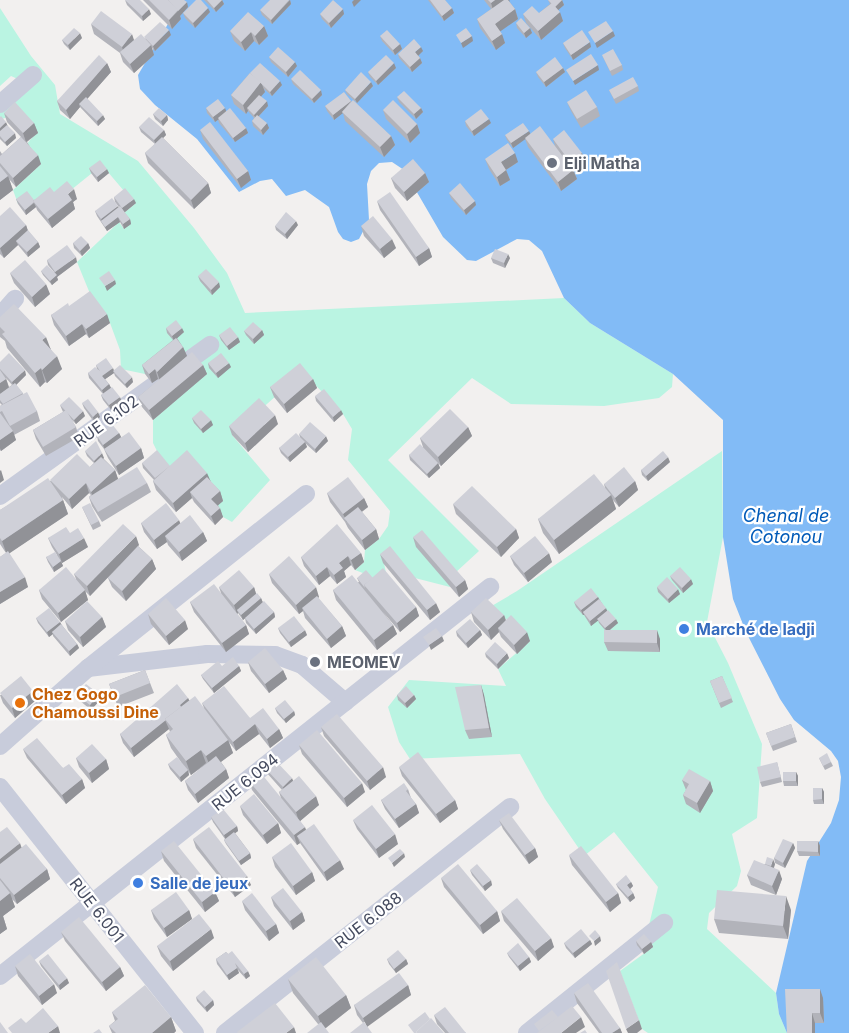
<!DOCTYPE html>
<html>
<head>
<meta charset="utf-8">
<style>
  body { margin:0 }
  #map { position:relative; width:849px; height:1033px; overflow:hidden; background:#f2f0ef; font-family:Inter,sans-serif }
  div>[style] { position:absolute }
  .green>* { inset:0; background:#baf4e2 }
  .water>* { inset:0; background:#82bbf6 }
  .minor>* { height:18px; margin:-9px; padding:0 9px; transform-origin:9px; border-radius:9px; background:#c8ccdb }
  .wall>* { inset:0; background:#b2b3ba }
  .shaded-wall>* { inset:0; background:#919297 }
  .building>* { inset:0; background:#cfd0d8 }
  .dots>* { width:16px; height:16px; translate:-50% -50%; box-sizing:border-box; border:3px solid #fff; border-radius:50% }
  span { translate:-50% -50%; white-space:nowrap; text-align:center; line-height:1.15; -webkit-text-stroke:4.5px #fff; paint-order:stroke }
  .worship-label { font-size:16px; color:#5b616d; font-weight:700 }
  .left { translate:0 -50%; text-align:left }
  .street-label { font-size:16px; color:#454b5f }
  .shop-label { font-size:16px; color:#366cbe; font-weight:700 }
  .food-label { font-size:16px; color:#c56008; font-weight:700 }
  .water-label { font-size:18px; color:#005ab8; font-style:italic }
</style>
</head>
<body>
<div id="map">
  <div class="green">
    <i style="clip-path:polygon(0 8px,31px 56px,55px 85px,60px 114px,138px 161px,194px 228px,227px 273px,245px 313px,564px 298px,590px 323px,673px 374px,672px 387px,659px 398px,604px 406px,511px 404px,472px 378px,388px 460px,479px 551px,455px 573px,450px 587px,411px 577px,384px 563px,387px 578px,377px 586px,368px 575px,355px 570px,364px 562px,365px 550px,379px 539px,388px 526px,390px 511px,348px 460px,352px 429px,343px 414px,303px 372px,232px 435px,270px 480px,232px 522px,223px 517px,172px 470px,159px 455px,153px 443px,153px 420px,206px 374px,179px 347px,145px 374px,121px 369px,120px 350px,110px 323px,93px 301px,77px 262px,119px 222px,124px 229px,124px 213px,135px 204px,102px 165px,71px 190px,37px 206px,29px 196px,18px 204px,13px 190px,41px 164px,25px 146px,37px 132px,19px 112px,0 120px,0 107px,29px 84px,11px 76px,0 86px)"></i>
    <i style="clip-path:polygon(722px 451px,723px 537px,707px 622px,728px 663px,762px 744px,757px 818px,732px 834px,741px 871px,737px 886px,709px 913px,707px 929px,776px 993px,779px 1014px,787px 1033px,648px 1033px,642px 1029px,620px 971px,653px 947px,646px 938px,658px 887px,614px 832px,584px 856px,545px 799px,520px 754px,410px 759px,399px 742px,388px 707px,409px 680px,506px 686px,498px 669px,530px 641px,514px 625px,490px 607px,517px 591px)"></i>
  </div>
  <div class="water">
    <i style="clip-path:polygon(173px 0,849px 0,849px 1033px,787px 1033px,779px 1014px,776px 993px,807px 861px,831px 823px,839px 800px,841px 777px,838px 761px,831px 751px,794px 720px,780px 699px,746px 632px,733px 599px,723px 537px,723px 420px,673px 374px,590px 323px,564px 298px,542px 251px,529px 240px,517px 239px,476px 261px,467px 260px,443px 237px,404px 170px,392px 162px,379px 163px,371px 171px,367px 184px,369px 220px,359px 239px,351px 242px,343px 239px,338px 232px,329px 207px,305px 190px,286px 196px,272px 179px,260px 181px,239px 192px,197px 139px,155px 105px,140px 89px,138px 75px,172px 17px)"></i>
  </div>
  <div class="minor">
    <i style="left:0;top:104px;width:44px;rotate:-41.3deg"></i>
    <i style="left:0;top:316px;width:23px;rotate:-49deg"></i>
    <i style="left:0;top:496px;width:259px;rotate:-35.7deg"></i>
    <i style="left:88px;top:668px;width:120px;rotate:-6.7deg"></i>
    <i style="left:207px;top:654px;width:68px;rotate:0.8deg"></i>
    <i style="left:275px;top:655px;width:29px;rotate:20deg"></i>
    <i style="left:302px;top:665px;width:57px;rotate:40.7deg"></i>
    <i style="left:0;top:746px;width:118px;rotate:-41.6deg"></i>
    <i style="left:88px;top:668px;width:279px;rotate:-38.6deg"></i>
    <i style="left:0;top:787px;width:314px;rotate:51.6deg"></i>
    <i style="left:0;top:976px;width:626px;rotate:-38.45deg"></i>
    <i style="left:225px;top:1033px;width:364px;rotate:-38.4deg"></i>
    <i style="left:527px;top:1033px;width:176px;rotate:-38.8deg"></i>
  </div>
  <div class="wall">
    <i style="clip-path:polygon(125px 0,151px 14px,143px 21px,127px 5px)"></i>
    <i style="clip-path:polygon(143px 0,184px 0,188px 7px,180px 16px,181px 19px,172px 29px)"></i>
    <i style="clip-path:polygon(204px 0,222px 0,224px 4px,216px 12px)"></i>
    <i style="clip-path:polygon(290px 0,291px 4px,272px 24px,262px 15px,260px 10px)"></i>
    <i style="clip-path:polygon(428px 0,445px 0,454px 13px,444px 21px)"></i>
    <i style="clip-path:polygon(484px 0,509px 0,509px 1px,515px 9px,518px 19px,500px 31px,505px 43px,496px 50px,480px 28px,477px 19px,491px 9px)"></i>
    <i style="clip-path:polygon(548px 0,562px 0,564px 5px,558px 10px,563px 21px,541px 40px,526px 23px,523px 14px,539px 13px,550px 4px)"></i>
    <i style="clip-path:polygon(210px 12px,195px 28px,185px 18px,183px 13px)"></i>
    <i style="clip-path:polygon(320px 14px,344px 14px,331px 28px,322px 19px)"></i>
    <i style="clip-path:polygon(516px 23px,530px 28px,532px 33px,526px 38px,517px 28px)"></i>
    <i style="clip-path:polygon(91px 24px,134px 40px,171px 35px,155px 51px,152px 48px,154px 55px,134px 73px,123px 62px,120px 53px,94px 34px)"></i>
    <i style="clip-path:polygon(264px 26px,268px 36px,259px 45px,254px 41px,245px 51px,234px 41px,230px 31px)"></i>
    <i style="clip-path:polygon(380px 36px,400px 44px,402px 49px,395px 55px,382px 41px)"></i>
    <i style="clip-path:polygon(82px 38px,70px 50px,64px 44px,62px 40px)"></i>
    <i style="clip-path:polygon(563px 43px,591px 47px,573px 60px,565px 48px)"></i>
    <i style="clip-path:polygon(423px 51px,418px 55px,420px 58px,422px 63px,412px 72px,399px 58px,398px 54px)"></i>
    <i style="clip-path:polygon(602px 55px,622px 65px,623px 70px,612px 76px)"></i>
    <i style="clip-path:polygon(269px 57px,297px 66px,288px 77px,271px 62px)"></i>
    <i style="clip-path:polygon(107px 63px,111px 72px,87px 99px,105px 119px,98px 126px,80px 107px,70px 119px,60px 110px,57px 101px)"></i>
    <i style="clip-path:polygon(396px 68px,378px 85px,370px 77px,368px 72px)"></i>
    <i style="clip-path:polygon(563px 68px,565px 72px,546px 87px,538px 77px,536px 72px)"></i>
    <i style="clip-path:polygon(250px 73px,282px 85px,272px 96px,264px 89px,265px 92px,261px 96px,268px 106px,259px 116px,269px 128px,263px 135px,253px 126px,252px 121px,254px 118px,248px 111px,246px 114px,234px 104px,231px 95px)"></i>
    <i style="clip-path:polygon(291px 79px,322px 95px,314px 103px,293px 84px)"></i>
    <i style="clip-path:polygon(373px 86px,357px 103px,347px 94px,345px 90px)"></i>
    <i style="clip-path:polygon(638px 86px,639px 91px,616px 104px,609px 90px)"></i>
    <i style="clip-path:polygon(397px 97px,421px 108px,423px 112px,416px 119px,399px 102px)"></i>
    <i style="clip-path:polygon(351px 101px,391px 136px,395px 145px,384px 157px,345px 121px,343px 113px,334px 120px,327px 111px,325px 106px)"></i>
    <i style="clip-path:polygon(567px 102px,597px 107px,600px 116px,581px 128px,571px 111px)"></i>
    <i style="clip-path:polygon(206px 108px,226px 111px,246px 128px,248px 133px,235px 142px,219px 123px,218px 120px,215px 122px,207px 113px)"></i>
    <i style="clip-path:polygon(383px 110px,417px 124px,420px 133px,410px 143px,386px 119px)"></i>
    <i style="clip-path:polygon(4px 113px,34px 123px,38px 133px,27px 142px,41px 164px,16px 187px,9px 179px,13px 190px,0 200px,0 151px,2px 154px,21px 137px,7px 122px)"></i>
    <i style="clip-path:polygon(153px 114px,167px 115px,168px 120px,163px 126px,155px 119px)"></i>
    <i style="clip-path:polygon(0 117px,16px 138px,7px 146px,0 139px)"></i>
    <i style="clip-path:polygon(465px 121px,491px 123px,474px 136px,466px 126px)"></i>
    <i style="clip-path:polygon(139px 127px,164px 130px,166px 135px,163px 138px,208px 183px,211px 193px,194px 209px,148px 163px,145px 153px,155px 144px,141px 132px)"></i>
    <i style="clip-path:polygon(200px 130px,248px 171px,251px 180px,241px 188px,203px 139px)"></i>
    <i style="clip-path:polygon(530px 134px,555px 146px,553px 139px,582px 153px,585px 163px,574px 171px,577px 179px,561px 191px,528px 147px,525px 139px,513px 148px,507px 140px,505px 135px)"></i>
    <i style="clip-path:polygon(485px 159px,518px 162px,506px 170px,510px 180px,500px 186px,489px 169px)"></i>
    <i style="clip-path:polygon(89px 168px,109px 173px,98px 182px,91px 173px)"></i>
    <i style="clip-path:polygon(425px 173px,429px 182px,407px 201px,395px 188px,391px 178px)"></i>
    <i style="clip-path:polygon(54px 192px,77px 199px,73px 202px,75px 209px,52px 228px,37px 210px,36px 207px,26px 215px,18px 204px,16px 199px,34px 200px)"></i>
    <i style="clip-path:polygon(449px 193px,476px 205px,466px 215px,451px 198px)"></i>
    <i style="clip-path:polygon(114px 197px,136px 203px,124px 212px,130px 219px,131px 224px,124px 229px,120px 222px,107px 231px,97px 216px,95px 211px,119px 207px,115px 202px)"></i>
    <i style="clip-path:polygon(377px 201px,429px 248px,432px 257px,419px 266px,380px 210px)"></i>
    <i style="clip-path:polygon(0 216px,26px 225px,28px 231px,38px 242px,40px 247px,28px 257px,18px 245px,4px 258px,0 254px)"></i>
    <i style="clip-path:polygon(298px 225px,287px 239px,276px 230px,275px 226px)"></i>
    <i style="clip-path:polygon(361px 226px,396px 248px,384px 258px,364px 236px)"></i>
    <i style="clip-path:polygon(73px 243px,88px 243px,90px 248px,82px 256px,74px 248px)"></i>
    <i style="clip-path:polygon(491px 258px,510px 258px,505px 268px,493px 263px)"></i>
    <i style="clip-path:polygon(47px 260px,77px 262px,57px 277px,58px 280px,52px 285px,43px 275px,41px 271px,54px 272px,48px 265px)"></i>
    <i style="clip-path:polygon(10px 273px,50px 294px,35px 307px,14px 283px)"></i>
    <i style="clip-path:polygon(198px 276px,220px 287px,212px 295px,200px 281px)"></i>
    <i style="clip-path:polygon(69px 306px,110px 323px,89px 338px,86px 334px,69px 346px,54px 325px,51px 315px)"></i>
    <i style="clip-path:polygon(0 317px,50px 348px,62px 369px,47px 383px,45px 382px,40px 387px,7px 348px,5px 341px,0 337px)"></i>
    <i style="clip-path:polygon(166px 328px,184px 332px,177px 338px,183px 347px,187px 356px,203px 365px,207px 374px,153px 420px,142px 407px,138px 397px,159px 380px,158px 379px,152px 383px,145px 374px,142px 365px,173px 340px,167px 333px)"></i>
    <i style="clip-path:polygon(262px 330px,264px 335px,254px 344px,246px 335px,244px 331px)"></i>
    <i style="clip-path:polygon(219px 335px,240px 342px,229px 350px,221px 340px)"></i>
    <i style="clip-path:polygon(evenodd,0 362px,26px 375px,16px 385px,37px 411px,40px 421px,14px 435px,16px 440px,1px 451px,0 450px,0 406px,2px 405px,0 403px,0 362px,6px 378px,12px 385px,9px 387px,6px 378px)"></i>
    <i style="clip-path:polygon(208px 363px,231px 367px,218px 378px,209px 368px)"></i>
    <i style="clip-path:polygon(96px 365px,114px 370px,133px 382px,127px 388px,115px 376px,114px 373px,105px 379px,109px 384px,111px 388px,122px 402px,111px 410px,103px 400px,101px 395px,103px 394px,89px 378px,88px 373px,97px 369px)"></i>
    <i style="clip-path:polygon(313px 379px,317px 388px,287px 413px,274px 397px,270px 387px)"></i>
    <i style="clip-path:polygon(315px 396px,343px 414px,334px 422px,316px 401px)"></i>
    <i style="clip-path:polygon(82px 403px,100px 417px,94px 422px,84px 408px)"></i>
    <i style="clip-path:polygon(60px 405px,85px 416px,76px 424px,71px 419px,76px 427px,79px 437px,46px 456px,36px 439px,33px 430px,63px 412px)"></i>
    <i style="clip-path:polygon(192px 418px,213px 425px,203px 433px,194px 423px)"></i>
    <i style="clip-path:polygon(278px 424px,248px 452px,232px 435px,229px 426px)"></i>
    <i style="clip-path:polygon(468px 427px,472px 436px,441px 466px,438px 463px,440px 468px,429px 478px,410px 460px,409px 455px,423px 447px,420px 438px)"></i>
    <i style="clip-path:polygon(119px 433px,121px 437px,141px 448px,144px 458px,119px 475px,108px 458px,104px 449px,98px 441px,97px 436px)"></i>
    <i style="clip-path:polygon(299px 434px,328px 441px,316px 453px,305px 443px,307px 447px,290px 462px,281px 453px,279px 448px,300px 437px)"></i>
    <i style="clip-path:polygon(85px 451px,104px 458px,103px 458px,115px 470px,118px 479px,147px 483px,151px 492px,102px 522px,92px 506px,89px 497px,91px 495px,89px 493px,72px 509px,62px 497px,68px 514px,9px 553px,28px 587px,0 604px,0 557px,6px 553px,0 544px,0 510px,50px 481px,90px 467px,94px 463px,87px 456px)"></i>
    <i style="clip-path:polygon(670px 462px,648px 481px,642px 475px,641px 470px)"></i>
    <i style="clip-path:polygon(142px 463px,170px 466px,210px 481px,220px 491px,223px 501px,218px 505px,223px 517px,215px 525px,194px 502px,192px 498px,176px 512px,156px 490px,153px 481px,154px 480px,143px 468px)"></i>
    <i style="clip-path:polygon(635px 481px,638px 490px,619px 507px,613px 500px,616px 509px,559px 554px,543px 533px,538px 519px,605px 488px,604px 484px)"></i>
    <i style="clip-path:polygon(327px 493px,364px 498px,368px 507px,362px 512px,376px 529px,379px 539px,365px 550px,348px 528px,345px 522px,330px 502px)"></i>
    <i style="clip-path:polygon(453px 504px,516px 529px,519px 538px,501px 557px,456px 514px)"></i>
    <i style="clip-path:polygon(82px 507px,99px 521px,101px 526px,93px 530px)"></i>
    <i style="clip-path:polygon(141px 523px,180px 523px,203px 532px,207px 541px,182px 561px,168px 545px,167px 542px,157px 549px,144px 532px)"></i>
    <i style="clip-path:polygon(70px 533px,88px 547px,62px 563px,61px 562px,63px 566px,54px 572px,48px 562px,46px 557px,57px 555px,52px 547px,48px 538px)"></i>
    <i style="clip-path:polygon(413px 537px,465px 580px,468px 589px,459px 597px,416px 547px)"></i>
    <i style="clip-path:polygon(139px 545px,138px 546px,152px 559px,156px 569px,126px 601px,112px 587px,108px 578px,123px 562px,90px 596px,85px 591px,88px 600px,61px 622px,42px 599px,39px 590px,76px 579px,74px 574px)"></i>
    <i style="clip-path:polygon(361px 553px,364px 562px,355px 570px,351px 565px,344px 571px,346px 577px,337px 584px,330px 576px,319px 585px,304px 566px,301px 557px)"></i>
    <i style="clip-path:polygon(380px 554px,440px 612px,430px 620px,383px 563px)"></i>
    <i style="clip-path:polygon(510px 556px,552px 562px,528px 582px,514px 565px)"></i>
    <i style="clip-path:polygon(269px 574px,319px 597px,318px 598px,342px 626px,346px 636px,331px 648px,305px 618px,303px 611px,299px 614px,272px 583px)"></i>
    <i style="clip-path:polygon(670px 576px,693px 584px,683px 593px,672px 580px)"></i>
    <i style="clip-path:polygon(357px 578px,373px 578px,416px 607px,419px 616px,400px 632px,383px 612px,393px 625px,397px 634px,377px 650px,336px 600px,333px 590px,359px 582px)"></i>
    <i style="clip-path:polygon(219px 587px,254px 587px,256px 594px,261px 598px,263px 603px,274px 612px,275px 617px,256px 634px,246px 623px,245px 618px,243px 620px,238px 613px,237px 614px,246px 625px,249px 634px,226px 652px,194px 612px,190px 602px,221px 593px)"></i>
    <i style="clip-path:polygon(657px 587px,680px 594px,669px 603px,658px 592px)"></i>
    <i style="clip-path:polygon(598px 597px,607px 611px,618px 623px,610px 630px,660px 639px,660px 652px,608px 651px,604px 642px,605px 630px,599px 623px,598px 620px,591px 626px,584px 615px,583px 615px,576px 607px,574px 602px)"></i>
    <i style="clip-path:polygon(471px 612px,504px 615px,506px 620px,530px 641px,517px 654px,501px 637px,499px 632px,491px 640px,474px 622px)"></i>
    <i style="clip-path:polygon(148px 614px,188px 629px,169px 645px,151px 624px)"></i>
    <i style="clip-path:polygon(102px 617px,106px 627px,83px 647px,68px 630px,65px 621px)"></i>
    <i style="clip-path:polygon(36px 618px,60px 622px,61px 624px,77px 644px,79px 648px,70px 656px,53px 636px,53px 634px,49px 637px,38px 623px)"></i>
    <i style="clip-path:polygon(278px 628px,307px 635px,291px 647px,280px 633px)"></i>
    <i style="clip-path:polygon(480px 630px,482px 635px,468px 648px,457px 636px,456px 631px)"></i>
    <i style="clip-path:polygon(485px 653px,509px 658px,498px 669px,486px 657px)"></i>
    <i style="clip-path:polygon(248px 662px,283px 670px,287px 679px,269px 693px,251px 671px)"></i>
    <i style="clip-path:polygon(239px 666px,241px 671px,214px 693px,203px 679px,201px 675px)"></i>
    <i style="clip-path:polygon(145px 670px,154px 693px,118px 707px,109px 684px)"></i>
    <i style="clip-path:polygon(722px 676px,733px 702px,721px 708px,710px 681px)"></i>
    <i style="clip-path:polygon(481px 685px,484px 695px,492px 737px,469px 739px,465px 730px)"></i>
    <i style="clip-path:polygon(33px 691px,36px 700px,15px 718px,3px 703px,0 695px)"></i>
    <i style="clip-path:polygon(99px 694px,101px 699px,91px 710px,79px 700px,77px 695px)"></i>
    <i style="clip-path:polygon(397px 695px,414px 695px,416px 699px,407px 708px,398px 700px)"></i>
    <i style="clip-path:polygon(188px 698px,189px 700px,204px 708px,202px 703px,250px 718px,279px 729px,283px 738px,270px 748px,259px 734px,236px 751px,229px 742px,233px 753px,221px 762px,226px 769px,229px 778px,198px 803px,188px 790px,185px 781px,207px 764px,191px 775px,188px 771px,189px 775px,181px 782px,170px 769px,168px 764px,181px 762px,171px 748px,166px 735px,170px 732px,169px 729px,134px 757px,123px 743px,120px 734px)"></i>
    <i style="clip-path:polygon(275px 708px,294px 711px,295px 715px,286px 723px,277px 713px)"></i>
    <i style="clip-path:polygon(791px 724px,797px 742px,773px 751px,766px 733px)"></i>
    <i style="clip-path:polygon(321px 727px,386px 777px,370px 790px,324px 736px)"></i>
    <i style="clip-path:polygon(299px 745px,365px 792px,347px 807px,302px 754px)"></i>
    <i style="clip-path:polygon(23px 749px,63px 768px,82px 779px,85px 788px,66px 804px,27px 758px)"></i>
    <i style="clip-path:polygon(76px 758px,106px 759px,109px 769px,92px 783px,79px 767px)"></i>
    <i style="clip-path:polygon(819px 758px,831px 762px,833px 766px,825px 770px)"></i>
    <i style="clip-path:polygon(777px 762px,782px 782px,762px 787px,760px 782px)"></i>
    <i style="clip-path:polygon(264px 767px,293px 781px,319px 805px,300px 821px,306px 830px,344px 869px,327px 881px,300px 843px,297px 845px,252px 790px,249px 781px,281px 798px,279px 792px,282px 790px,266px 772px)"></i>
    <i style="clip-path:polygon(399px 767px,455px 800px,458px 809px,440px 823px,402px 776px)"></i>
    <i style="clip-path:polygon(796px 772px,798px 776px,798px 786px,784px 786px,783px 781px)"></i>
    <i style="clip-path:polygon(682px 780px,710px 781px,713px 791px,700px 813px,686px 804px,683px 795px,686px 790px)"></i>
    <i style="clip-path:polygon(822px 788px,824px 792px,824px 804px,814px 804px,813px 800px)"></i>
    <i style="clip-path:polygon(408px 789px,411px 798px,416px 804px,419px 813px,399px 828px,385px 809px,381px 800px)"></i>
    <i style="clip-path:polygon(240px 806px,278px 823px,281px 833px,267px 844px,243px 815px)"></i>
    <i style="clip-path:polygon(211px 817px,237px 826px,238px 831px,235px 833px,250px 853px,251px 858px,241px 865px,226px 844px,224px 840px,225px 839px,213px 822px)"></i>
    <i style="clip-path:polygon(353px 820px,398px 844px,379px 858px,357px 829px)"></i>
    <i style="clip-path:polygon(499px 820px,535px 848px,538px 857px,529px 864px,503px 829px)"></i>
    <i style="clip-path:polygon(0 832px,21px 847px,47px 869px,50px 879px,17px 904px,12px 899px,15px 907px,3px 916px,7px 929px,0 934px)"></i>
    <i style="clip-path:polygon(193px 839px,251px 885px,235px 897px,196px 848px)"></i>
    <i style="clip-path:polygon(818px 841px,820px 846px,820px 856px,799px 856px,797px 851px)"></i>
    <i style="clip-path:polygon(793px 843px,795px 848px,785px 868px,775px 863px,774px 858px)"></i>
    <i style="clip-path:polygon(161px 851px,215px 892px,219px 901px,205px 912px,164px 861px)"></i>
    <i style="clip-path:polygon(569px 855px,618px 893px,621px 903px,610px 912px,572px 865px)"></i>
    <i style="clip-path:polygon(272px 857px,312px 872px,315px 881px,296px 895px,275px 867px)"></i>
    <i style="clip-path:polygon(765px 864px,775px 864px,774px 868px,782px 879px,776px 895px,751px 885px,747px 875px)"></i>
    <i style="clip-path:polygon(470px 870px,492px 885px,485px 891px,472px 875px)"></i>
    <i style="clip-path:polygon(441px 878px,497px 911px,500px 921px,483px 934px,444px 887px)"></i>
    <i style="clip-path:polygon(631px 882px,633px 886px,630px 889px,633px 893px,635px 898px,630px 902px,618px 888px,616px 884px)"></i>
    <i style="clip-path:polygon(271px 897px,302px 912px,305px 921px,293px 930px,274px 906px)"></i>
    <i style="clip-path:polygon(242px 901px,276px 924px,279px 933px,269px 941px,245px 910px)"></i>
    <i style="clip-path:polygon(151px 910px,189px 910px,192px 919px,167px 937px,154px 919px)"></i>
    <i style="clip-path:polygon(791px 910px,788px 939px,719px 933px,714px 919px)"></i>
    <i style="clip-path:polygon(501px 911px,554px 947px,538px 961px,504px 921px)"></i>
    <i style="clip-path:polygon(61px 932px,120px 967px,124px 976px,106px 991px,65px 941px)"></i>
    <i style="clip-path:polygon(214px 938px,173px 971px,161px 956px,157px 946px)"></i>
    <i style="clip-path:polygon(590px 940px,592px 944px,575px 958px,566px 948px,564px 943px)"></i>
    <i style="clip-path:polygon(636px 941px,651px 942px,653px 947px,644px 954px,637px 945px)"></i>
    <i style="clip-path:polygon(226px 952px,250px 976px,246px 979px,237px 969px,239px 973px,229px 980px,217px 964px,216px 959px)"></i>
    <i style="clip-path:polygon(507px 953px,529px 957px,531px 962px,520px 971px,509px 957px)"></i>
    <i style="clip-path:polygon(387px 959px,406px 959px,408px 964px,396px 973px,389px 964px)"></i>
    <i style="clip-path:polygon(39px 961px,69px 983px,60px 990px,41px 966px)"></i>
    <i style="clip-path:polygon(15px 966px,57px 993px,42px 1005px,18px 976px)"></i>
    <i style="clip-path:polygon(288px 979px,346px 995px,351px 1008px,326px 1028px,318px 1024px,293px 993px)"></i>
    <i style="clip-path:polygon(408px 985px,411px 995px,363px 1023px,357px 1015px,354px 1005px)"></i>
    <i style="clip-path:polygon(574px 993px,620px 1028px,622px 1033px,599px 1033px,577px 1003px)"></i>
    <i style="clip-path:polygon(196px 997px,213px 1000px,214px 1005px,207px 1012px,197px 1001px)"></i>
    <i style="clip-path:polygon(823px 998px,824px 1023px,815px 1023px,787px 1033px)"></i>
    <i style="clip-path:polygon(112px 1012px,171px 1017px,176px 1031px,174px 1033px,112px 1033px,109px 1026px,115px 1021px)"></i>
    <i style="clip-path:polygon(434px 1015px,466px 1033px,445px 1033px,437px 1024px)"></i>
  </div>
  <div class="shaded-wall">
    <i style="clip-path:polygon(222px 0,224px 4px,216px 12px,214px 8px)"></i>
    <i style="clip-path:polygon(290px 0,291px 4px,272px 24px,271px 20px)"></i>
    <i style="clip-path:polygon(354px 0,361px 0,354px 7px,352px 2px)"></i>
    <i style="clip-path:polygon(495px 0,509px 0,510px 1px,494px 13px,491px 3px)"></i>
    <i style="clip-path:polygon(562px 0,564px 5px,556px 12px,555px 7px)"></i>
    <i style="clip-path:polygon(187px 2px,188px 7px,180px 16px,181px 19px,172px 29px,169px 20px)"></i>
    <i style="clip-path:polygon(208px 8px,210px 12px,195px 28px,193px 23px)"></i>
    <i style="clip-path:polygon(452px 8px,454px 13px,444px 21px,442px 16px)"></i>
    <i style="clip-path:polygon(149px 9px,151px 14px,143px 21px,142px 16px)"></i>
    <i style="clip-path:polygon(343px 9px,344px 14px,331px 28px,329px 23px)"></i>
    <i style="clip-path:polygon(515px 9px,518px 19px,498px 33px,495px 24px)"></i>
    <i style="clip-path:polygon(560px 12px,563px 21px,541px 40px,538px 31px)"></i>
    <i style="clip-path:polygon(264px 26px,268px 36px,259px 45px,255px 36px)"></i>
    <i style="clip-path:polygon(530px 28px,532px 33px,526px 38px,524px 33px)"></i>
    <i style="clip-path:polygon(169px 30px,171px 35px,155px 51px,153px 46px)"></i>
    <i style="clip-path:polygon(613px 31px,615px 36px,597px 48px,595px 43px)"></i>
    <i style="clip-path:polygon(251px 32px,254px 41px,245px 51px,241px 42px)"></i>
    <i style="clip-path:polygon(80px 33px,82px 38px,70px 50px,68px 45px)"></i>
    <i style="clip-path:polygon(132px 34px,135px 43px,125px 57px,122px 47px)"></i>
    <i style="clip-path:polygon(502px 34px,505px 43px,496px 50px,492px 41px)"></i>
    <i style="clip-path:polygon(472px 36px,473px 41px,463px 48px,461px 43px)"></i>
    <i style="clip-path:polygon(590px 42px,591px 47px,573px 60px,571px 55px)"></i>
    <i style="clip-path:polygon(400px 44px,402px 49px,395px 55px,393px 50px)"></i>
    <i style="clip-path:polygon(151px 45px,154px 55px,134px 73px,130px 64px)"></i>
    <i style="clip-path:polygon(421px 47px,423px 51px,417px 57px,415px 52px)"></i>
    <i style="clip-path:polygon(420px 58px,422px 63px,412px 72px,410px 67px)"></i>
    <i style="clip-path:polygon(295px 62px,297px 66px,288px 77px,286px 72px)"></i>
    <i style="clip-path:polygon(107px 63px,111px 72px,81px 106px,79px 104px,80px 107px,70px 119px,66px 110px)"></i>
    <i style="clip-path:polygon(394px 63px,396px 68px,378px 85px,376px 81px)"></i>
    <i style="clip-path:polygon(598px 65px,599px 70px,575px 85px,573px 81px)"></i>
    <i style="clip-path:polygon(563px 68px,565px 72px,546px 87px,544px 82px)"></i>
    <i style="clip-path:polygon(280px 81px,282px 85px,272px 96px,270px 92px)"></i>
    <i style="clip-path:polygon(261px 82px,265px 92px,249px 110px,247px 108px,248px 111px,246px 114px,243px 105px)"></i>
    <i style="clip-path:polygon(371px 82px,373px 86px,357px 103px,355px 99px)"></i>
    <i style="clip-path:polygon(321px 90px,322px 95px,314px 103px,312px 99px)"></i>
    <i style="clip-path:polygon(267px 101px,268px 106px,256px 119px,254px 115px)"></i>
    <i style="clip-path:polygon(351px 101px,342px 112px,343px 113px,334px 120px,333px 115px)"></i>
    <i style="clip-path:polygon(225px 108px,227px 113px,215px 122px,213px 117px)"></i>
    <i style="clip-path:polygon(421px 108px,423px 112px,416px 119px,414px 114px)"></i>
    <i style="clip-path:polygon(103px 115px,105px 119px,98px 126px,97px 121px)"></i>
    <i style="clip-path:polygon(167px 115px,168px 120px,163px 126px,161px 121px)"></i>
    <i style="clip-path:polygon(489px 119px,491px 123px,474px 136px,472px 131px)"></i>
    <i style="clip-path:polygon(6px 122px,8px 127px,0 134px,0 128px)"></i>
    <i style="clip-path:polygon(34px 123px,38px 133px,26px 142px,23px 133px)"></i>
    <i style="clip-path:polygon(267px 123px,269px 128px,263px 135px,261px 130px)"></i>
    <i style="clip-path:polygon(417px 124px,420px 133px,410px 143px,407px 134px)"></i>
    <i style="clip-path:polygon(246px 128px,248px 133px,235px 142px,233px 138px)"></i>
    <i style="clip-path:polygon(164px 130px,166px 135px,156px 145px,154px 140px)"></i>
    <i style="clip-path:polygon(529px 131px,531px 135px,513px 148px,511px 143px)"></i>
    <i style="clip-path:polygon(15px 133px,16px 138px,7px 146px,5px 142px)"></i>
    <i style="clip-path:polygon(391px 136px,395px 145px,384px 157px,380px 147px)"></i>
    <i style="clip-path:polygon(515px 153px,518px 162px,504px 171px,501px 162px)"></i>
    <i style="clip-path:polygon(582px 153px,585px 163px,574px 171px,570px 162px)"></i>
    <i style="clip-path:polygon(38px 155px,41px 164px,16px 187px,13px 178px)"></i>
    <i style="clip-path:polygon(107px 169px,109px 173px,98px 182px,97px 177px)"></i>
    <i style="clip-path:polygon(506px 170px,510px 180px,500px 186px,497px 177px)"></i>
    <i style="clip-path:polygon(573px 170px,577px 179px,561px 191px,558px 182px)"></i>
    <i style="clip-path:polygon(248px 171px,251px 180px,241px 188px,237px 179px)"></i>
    <i style="clip-path:polygon(425px 173px,429px 182px,407px 201px,404px 192px)"></i>
    <i style="clip-path:polygon(8px 176px,13px 190px,0 200px,0 182px)"></i>
    <i style="clip-path:polygon(208px 183px,211px 193px,194px 209px,191px 200px)"></i>
    <i style="clip-path:polygon(74px 189px,77px 199px,73px 202px,75px 209px,52px 228px,48px 219px,68px 194px)"></i>
    <i style="clip-path:polygon(134px 199px,136px 203px,124px 213px,122px 208px)"></i>
    <i style="clip-path:polygon(475px 201px,476px 205px,466px 215px,464px 210px)"></i>
    <i style="clip-path:polygon(34px 203px,36px 207px,26px 215px,25px 210px)"></i>
    <i style="clip-path:polygon(118px 206px,120px 210px,103px 223px,101px 219px)"></i>
    <i style="clip-path:polygon(118px 217px,120px 222px,107px 231px,105px 227px)"></i>
    <i style="clip-path:polygon(130px 219px,131px 224px,124px 229px,123px 224px)"></i>
    <i style="clip-path:polygon(296px 221px,298px 225px,287px 239px,285px 234px)"></i>
    <i style="clip-path:polygon(26px 225px,29px 234px,16px 241px,18px 245px,4px 258px,0 248px)"></i>
    <i style="clip-path:polygon(392px 239px,396px 248px,384px 258px,380px 249px)"></i>
    <i style="clip-path:polygon(38px 242px,40px 247px,28px 257px,27px 252px)"></i>
    <i style="clip-path:polygon(88px 243px,90px 248px,82px 256px,80px 251px)"></i>
    <i style="clip-path:polygon(429px 248px,432px 257px,419px 266px,416px 257px)"></i>
    <i style="clip-path:polygon(508px 254px,510px 258px,505px 268px,504px 263px)"></i>
    <i style="clip-path:polygon(76px 257px,77px 262px,57px 277px,58px 280px,52px 285px,50px 281px,56px 275px,55px 272px)"></i>
    <i style="clip-path:polygon(115px 280px,116px 284px,107px 291px,105px 286px)"></i>
    <i style="clip-path:polygon(219px 282px,220px 287px,212px 295px,211px 290px)"></i>
    <i style="clip-path:polygon(46px 284px,50px 294px,35px 307px,32px 297px)"></i>
    <i style="clip-path:polygon(107px 314px,110px 323px,89px 338px,86px 329px)"></i>
    <i style="clip-path:polygon(82px 324px,86px 334px,69px 346px,66px 336px)"></i>
    <i style="clip-path:polygon(182px 328px,184px 332px,174px 341px,172px 336px)"></i>
    <i style="clip-path:polygon(262px 330px,264px 335px,254px 344px,253px 339px)"></i>
    <i style="clip-path:polygon(46px 337px,51px 350px,42px 340px)"></i>
    <i style="clip-path:polygon(238px 337px,240px 342px,229px 350px,227px 346px)"></i>
    <i style="clip-path:polygon(183px 347px,187px 356px,160px 381px,157px 372px)"></i>
    <i style="clip-path:polygon(57px 356px,62px 369px,47px 383px,42px 370px)"></i>
    <i style="clip-path:polygon(229px 363px,231px 367px,218px 378px,216px 373px)"></i>
    <i style="clip-path:polygon(203px 365px,207px 374px,153px 420px,149px 410px)"></i>
    <i style="clip-path:polygon(41px 368px,45px 382px,40px 387px,35px 373px)"></i>
    <i style="clip-path:polygon(113px 368px,115px 373px,113px 371px,114px 373px,104px 380px,102px 376px)"></i>
    <i style="clip-path:polygon(155px 369px,158px 379px,152px 383px,149px 374px)"></i>
    <i style="clip-path:polygon(25px 370px,26px 375px,14px 387px,12px 382px)"></i>
    <i style="clip-path:polygon(132px 377px,133px 382px,127px 388px,125px 384px)"></i>
    <i style="clip-path:polygon(6px 379px,9px 388px,0 394px,0 383px)"></i>
    <i style="clip-path:polygon(313px 379px,317px 388px,287px 413px,284px 404px)"></i>
    <i style="clip-path:polygon(109px 384px,111px 388px,104px 395px,102px 390px)"></i>
    <i style="clip-path:polygon(120px 397px,122px 402px,111px 410px,109px 405px)"></i>
    <i style="clip-path:polygon(341px 410px,343px 414px,334px 422px,333px 417px)"></i>
    <i style="clip-path:polygon(83px 411px,85px 416px,76px 424px,74px 420px)"></i>
    <i style="clip-path:polygon(98px 412px,100px 417px,94px 422px,93px 417px)"></i>
    <i style="clip-path:polygon(275px 415px,278px 424px,248px 452px,245px 443px)"></i>
    <i style="clip-path:polygon(211px 420px,213px 425px,203px 433px,201px 429px)"></i>
    <i style="clip-path:polygon(468px 427px,472px 436px,441px 466px,438px 457px)"></i>
    <i style="clip-path:polygon(13px 431px,16px 440px,1px 451px,0 448px,0 440px)"></i>
    <i style="clip-path:polygon(119px 433px,121px 437px,105px 450px,103px 445px)"></i>
    <i style="clip-path:polygon(326px 436px,328px 441px,316px 453px,315px 449px)"></i>
    <i style="clip-path:polygon(305px 442px,307px 447px,290px 462px,288px 457px)"></i>
    <i style="clip-path:polygon(141px 448px,144px 458px,119px 475px,116px 466px)"></i>
    <i style="clip-path:polygon(102px 453px,104px 458px,96px 465px,94px 461px)"></i>
    <i style="clip-path:polygon(668px 457px,670px 462px,648px 481px,646px 476px)"></i>
    <i style="clip-path:polygon(438px 463px,440px 468px,429px 478px,427px 474px)"></i>
    <i style="clip-path:polygon(1px 470px,4px 480px,0 483px,0 471px)"></i>
    <i style="clip-path:polygon(115px 470px,118px 479px,95px 501px,91px 492px)"></i>
    <i style="clip-path:polygon(207px 473px,211px 482px,190px 492px,192px 498px,176px 512px,173px 503px)"></i>
    <i style="clip-path:polygon(635px 481px,638px 490px,619px 507px,615px 498px)"></i>
    <i style="clip-path:polygon(86px 483px,89px 493px,72px 509px,69px 499px)"></i>
    <i style="clip-path:polygon(220px 491px,223px 501px,215px 508px,211px 499px)"></i>
    <i style="clip-path:polygon(611px 495px,616px 509px,559px 554px,554px 540px)"></i>
    <i style="clip-path:polygon(364px 498px,368px 507px,347px 522px,343px 514px)"></i>
    <i style="clip-path:polygon(63px 500px,68px 514px,7px 555px,2px 541px)"></i>
    <i style="clip-path:polygon(220px 508px,223px 517px,215px 525px,211px 516px)"></i>
    <i style="clip-path:polygon(179px 520px,183px 530px,165px 536px,167px 542px,157px 549px,154px 540px)"></i>
    <i style="clip-path:polygon(376px 529px,379px 539px,365px 550px,362px 540px)"></i>
    <i style="clip-path:polygon(516px 529px,519px 538px,501px 557px,497px 547px)"></i>
    <i style="clip-path:polygon(203px 532px,207px 541px,182px 561px,179px 552px)"></i>
    <i style="clip-path:polygon(136px 536px,139px 545px,90px 596px,87px 586px)"></i>
    <i style="clip-path:polygon(84px 538px,88px 547px,62px 563px,59px 554px)"></i>
    <i style="clip-path:polygon(361px 553px,364px 562px,355px 570px,351px 560px)"></i>
    <i style="clip-path:polygon(549px 553px,552px 562px,528px 582px,524px 573px)"></i>
    <i style="clip-path:polygon(348px 556px,351px 565px,344px 571px,346px 577px,337px 584px,334px 575px,339px 563px)"></i>
    <i style="clip-path:polygon(152px 559px,156px 569px,126px 601px,122px 591px)"></i>
    <i style="clip-path:polygon(61px 561px,63px 566px,54px 572px,53px 567px)"></i>
    <i style="clip-path:polygon(327px 567px,330px 576px,319px 585px,316px 576px)"></i>
    <i style="clip-path:polygon(25px 577px,28px 587px,0 604px,0 592px)"></i>
    <i style="clip-path:polygon(691px 579px,693px 584px,683px 593px,682px 588px)"></i>
    <i style="clip-path:polygon(465px 580px,468px 589px,459px 597px,456px 587px)"></i>
    <i style="clip-path:polygon(254px 587px,257px 597px,237px 610px,238px 613px,237px 614px,234px 605px)"></i>
    <i style="clip-path:polygon(316px 587px,319px 597px,303px 610px,302px 608px,303px 611px,299px 614px,296px 605px)"></i>
    <i style="clip-path:polygon(678px 589px,680px 594px,669px 603px,668px 599px)"></i>
    <i style="clip-path:polygon(85px 590px,88px 600px,61px 622px,58px 613px)"></i>
    <i style="clip-path:polygon(598px 597px,600px 602px,583px 612px,584px 615px,583px 615px,581px 610px)"></i>
    <i style="clip-path:polygon(261px 598px,263px 603px,243px 620px,241px 615px)"></i>
    <i style="clip-path:polygon(436px 603px,440px 612px,430px 620px,427px 610px)"></i>
    <i style="clip-path:polygon(416px 607px,419px 616px,400px 632px,397px 623px)"></i>
    <i style="clip-path:polygon(606px 608px,608px 613px,591px 626px,590px 621px)"></i>
    <i style="clip-path:polygon(274px 612px,275px 617px,256px 634px,254px 629px)"></i>
    <i style="clip-path:polygon(504px 615px,507px 625px,498px 628px,499px 632px,491px 640px,488px 630px)"></i>
    <i style="clip-path:polygon(102px 617px,106px 627px,83px 647px,80px 637px)"></i>
    <i style="clip-path:polygon(616px 619px,618px 623px,607px 632px,605px 628px)"></i>
    <i style="clip-path:polygon(185px 620px,188px 629px,169px 645px,166px 636px)"></i>
    <i style="clip-path:polygon(60px 622px,62px 626px,52px 632px,53px 634px,49px 637px,47px 632px)"></i>
    <i style="clip-path:polygon(246px 625px,249px 634px,226px 652px,222px 643px)"></i>
    <i style="clip-path:polygon(393px 625px,397px 634px,377px 650px,374px 640px)"></i>
    <i style="clip-path:polygon(342px 626px,346px 636px,331px 648px,327px 639px)"></i>
    <i style="clip-path:polygon(305px 630px,307px 635px,291px 647px,289px 642px)"></i>
    <i style="clip-path:polygon(480px 630px,482px 635px,468px 648px,466px 643px)"></i>
    <i style="clip-path:polygon(657px 630px,660px 639px,660px 652px,657px 643px)"></i>
    <i style="clip-path:polygon(527px 632px,530px 641px,517px 654px,514px 645px)"></i>
    <i style="clip-path:polygon(442px 636px,444px 641px,431px 650px,429px 645px)"></i>
    <i style="clip-path:polygon(77px 644px,79px 648px,70px 656px,69px 651px)"></i>
    <i style="clip-path:polygon(507px 653px,509px 658px,498px 669px,497px 664px)"></i>
    <i style="clip-path:polygon(239px 666px,241px 671px,214px 693px,212px 688px)"></i>
    <i style="clip-path:polygon(283px 670px,287px 679px,269px 693px,265px 684px)"></i>
    <i style="clip-path:polygon(481px 685px,484px 695px,492px 737px,489px 728px)"></i>
    <i style="clip-path:polygon(33px 691px,36px 700px,15px 718px,12px 708px)"></i>
    <i style="clip-path:polygon(99px 694px,101px 699px,91px 710px,90px 705px)"></i>
    <i style="clip-path:polygon(414px 695px,416px 699px,407px 708px,405px 703px)"></i>
    <i style="clip-path:polygon(188px 698px,192px 707px,185px 716px,180px 705px)"></i>
    <i style="clip-path:polygon(294px 711px,295px 715px,286px 723px,284px 719px)"></i>
    <i style="clip-path:polygon(165px 720px,169px 729px,134px 757px,131px 748px)"></i>
    <i style="clip-path:polygon(255px 724px,259px 734px,236px 751px,233px 742px)"></i>
    <i style="clip-path:polygon(279px 729px,283px 738px,270px 748px,267px 739px)"></i>
    <i style="clip-path:polygon(228px 740px,233px 753px,211px 769px,206px 756px)"></i>
    <i style="clip-path:polygon(201px 750px,206px 763px,191px 775px,186px 761px)"></i>
    <i style="clip-path:polygon(106px 759px,109px 769px,92px 783px,89px 773px)"></i>
    <i style="clip-path:polygon(383px 767px,386px 777px,370px 790px,367px 781px)"></i>
    <i style="clip-path:polygon(226px 769px,229px 778px,198px 803px,195px 794px)"></i>
    <i style="clip-path:polygon(188px 770px,189px 775px,181px 782px,180px 777px)"></i>
    <i style="clip-path:polygon(796px 772px,798px 776px,798px 786px,796px 781px)"></i>
    <i style="clip-path:polygon(292px 778px,294px 783px,284px 792px,283px 787px)"></i>
    <i style="clip-path:polygon(82px 779px,85px 788px,66px 804px,62px 795px)"></i>
    <i style="clip-path:polygon(710px 781px,713px 791px,700px 813px,697px 803px)"></i>
    <i style="clip-path:polygon(362px 783px,365px 792px,347px 807px,344px 798px)"></i>
    <i style="clip-path:polygon(822px 788px,824px 792px,824px 804px,822px 799px)"></i>
    <i style="clip-path:polygon(316px 796px,319px 805px,299px 822px,296px 812px)"></i>
    <i style="clip-path:polygon(455px 800px,458px 809px,440px 823px,436px 814px)"></i>
    <i style="clip-path:polygon(416px 804px,419px 813px,399px 828px,395px 819px)"></i>
    <i style="clip-path:polygon(278px 823px,281px 833px,267px 844px,263px 835px)"></i>
    <i style="clip-path:polygon(237px 826px,238px 831px,226px 840px,224px 835px)"></i>
    <i style="clip-path:polygon(305px 827px,308px 836px,297px 836px,300px 843px,297px 845px,294px 835px)"></i>
    <i style="clip-path:polygon(395px 834px,398px 844px,379px 858px,376px 849px)"></i>
    <i style="clip-path:polygon(818px 841px,820px 846px,820px 856px,818px 852px)"></i>
    <i style="clip-path:polygon(20px 843px,23px 852px,0 871px,0 859px)"></i>
    <i style="clip-path:polygon(793px 843px,795px 848px,785px 868px,783px 863px)"></i>
    <i style="clip-path:polygon(535px 848px,538px 857px,529px 864px,525px 855px)"></i>
    <i style="clip-path:polygon(250px 853px,251px 858px,241px 865px,239px 861px)"></i>
    <i style="clip-path:polygon(404px 853px,405px 857px,394px 867px,392px 863px)"></i>
    <i style="clip-path:polygon(773px 859px,775px 864px,772px 872px,771px 867px)"></i>
    <i style="clip-path:polygon(340px 860px,344px 869px,327px 881px,324px 872px)"></i>
    <i style="clip-path:polygon(47px 869px,50px 879px,17px 904px,14px 895px)"></i>
    <i style="clip-path:polygon(779px 870px,782px 879px,776px 895px,772px 886px)"></i>
    <i style="clip-path:polygon(312px 872px,315px 881px,296px 895px,293px 886px)"></i>
    <i style="clip-path:polygon(247px 876px,251px 885px,235px 897px,231px 888px)"></i>
    <i style="clip-path:polygon(491px 880px,492px 885px,485px 891px,483px 886px)"></i>
    <i style="clip-path:polygon(631px 882px,633px 886px,629px 890px,627px 885px)"></i>
    <i style="clip-path:polygon(215px 892px,219px 901px,205px 912px,202px 902px)"></i>
    <i style="clip-path:polygon(10px 893px,15px 907px,3px 916px,7px 929px,0 934px,0 901px)"></i>
    <i style="clip-path:polygon(618px 893px,621px 903px,610px 912px,606px 902px)"></i>
    <i style="clip-path:polygon(633px 893px,635px 898px,630px 902px,628px 897px)"></i>
    <i style="clip-path:polygon(786px 896px,791px 910px,788px 939px,783px 926px)"></i>
    <i style="clip-path:polygon(189px 910px,192px 919px,167px 937px,164px 928px)"></i>
    <i style="clip-path:polygon(497px 911px,500px 921px,483px 934px,480px 925px)"></i>
    <i style="clip-path:polygon(302px 912px,305px 921px,293px 930px,290px 921px)"></i>
    <i style="clip-path:polygon(276px 924px,279px 933px,269px 941px,266px 931px)"></i>
    <i style="clip-path:polygon(211px 929px,214px 938px,173px 971px,170px 961px)"></i>
    <i style="clip-path:polygon(600px 936px,601px 941px,595px 946px,594px 941px)"></i>
    <i style="clip-path:polygon(551px 938px,554px 947px,538px 961px,535px 951px)"></i>
    <i style="clip-path:polygon(590px 940px,592px 944px,575px 958px,573px 953px)"></i>
    <i style="clip-path:polygon(651px 942px,653px 947px,644px 954px,642px 949px)"></i>
    <i style="clip-path:polygon(529px 957px,531px 962px,520px 971px,518px 966px)"></i>
    <i style="clip-path:polygon(406px 959px,408px 964px,396px 973px,394px 969px)"></i>
    <i style="clip-path:polygon(120px 967px,124px 976px,106px 991px,102px 982px)"></i>
    <i style="clip-path:polygon(237px 968px,239px 973px,229px 980px,227px 975px)"></i>
    <i style="clip-path:polygon(248px 971px,250px 976px,246px 979px,244px 974px)"></i>
    <i style="clip-path:polygon(67px 978px,69px 983px,60px 990px,59px 985px)"></i>
    <i style="clip-path:polygon(54px 984px,57px 993px,42px 1005px,39px 996px)"></i>
    <i style="clip-path:polygon(408px 985px,411px 995px,367px 1027px,363px 1018px)"></i>
    <i style="clip-path:polygon(820px 989px,823px 998px,824px 1023px,820px 1013px)"></i>
    <i style="clip-path:polygon(346px 995px,351px 1008px,323px 1030px,318px 1016px)"></i>
    <i style="clip-path:polygon(213px 1000px,214px 1005px,207px 1012px,205px 1007px)"></i>
    <i style="clip-path:polygon(812px 1013px,815px 1023px,815px 1033px,812px 1033px)"></i>
    <i style="clip-path:polygon(171px 1017px,176px 1031px,174px 1033px,152px 1033px)"></i>
    <i style="clip-path:polygon(581px 1017px,585px 1027px,576px 1033px,561px 1033px)"></i>
    <i style="clip-path:polygon(639px 1020px,642px 1029px,637px 1033px,628px 1033px,626px 1029px)"></i>
    <i style="clip-path:polygon(58px 1026px,60px 1033px,48px 1033px)"></i>
    <i style="clip-path:polygon(294px 1027px,296px 1033px,286px 1033px)"></i>
    <i style="clip-path:polygon(620px 1028px,622px 1033px,612px 1033px)"></i>
  </div>
  <div class="building">
    <i style="clip-path:polygon(125px 0,140px 0,149px 9px,142px 16px)"></i>
    <i style="clip-path:polygon(149px 0,168px 0,178px 10px,169px 20px)"></i>
    <i style="clip-path:polygon(168px 0,184px 0,187px 2px,178px 11px)"></i>
    <i style="clip-path:polygon(196px 0,201px 0,208px 8px,193px 23px,183px 13px)"></i>
    <i style="clip-path:polygon(207px 0,222px 0,214px 8px)"></i>
    <i style="clip-path:polygon(270px 0,289px 0,271px 20px,260px 10px)"></i>
    <i style="clip-path:polygon(333px 0,343px 9px,329px 23px,320px 14px)"></i>
    <i style="clip-path:polygon(430px 0,445px 0,452px 8px,442px 16px)"></i>
    <i style="clip-path:polygon(488px 0,495px 0,491px 3px)"></i>
    <i style="clip-path:polygon(504px 0,508px 0,515px 9px,495px 24px,502px 34px,492px 41px,477px 19px)"></i>
    <i style="clip-path:polygon(548px 0,562px 0,555px 7px)"></i>
    <i style="clip-path:polygon(552px 3px,560px 12px,538px 31px,523px 14px,532px 6px,539px 13px)"></i>
    <i style="clip-path:polygon(101px 11px,132px 34px,122px 47px,91px 24px)"></i>
    <i style="clip-path:polygon(248px 12px,264px 26px,255px 36px,251px 32px,241px 42px,230px 31px)"></i>
    <i style="clip-path:polygon(521px 18px,530px 28px,524px 33px,516px 23px)"></i>
    <i style="clip-path:polygon(606px 21px,613px 31px,595px 43px,588px 32px)"></i>
    <i style="clip-path:polygon(160px 22px,169px 30px,153px 46px,144px 37px)"></i>
    <i style="clip-path:polygon(74px 28px,80px 33px,68px 45px,62px 40px)"></i>
    <i style="clip-path:polygon(466px 28px,472px 36px,461px 43px,456px 35px)"></i>
    <i style="clip-path:polygon(387px 30px,400px 44px,393px 50px,380px 36px)"></i>
    <i style="clip-path:polygon(582px 30px,590px 42px,571px 55px,563px 43px)"></i>
    <i style="clip-path:polygon(141px 34px,151px 45px,130px 64px,120px 52px)"></i>
    <i style="clip-path:polygon(414px 39px,421px 47px,415px 52px,420px 58px,410px 67px,398px 54px)"></i>
    <i style="clip-path:polygon(278px 47px,295px 62px,286px 72px,269px 57px)"></i>
    <i style="clip-path:polygon(613px 49px,622px 65px,610px 71px,602px 55px)"></i>
    <i style="clip-path:polygon(591px 54px,598px 65px,573px 81px,566px 70px)"></i>
    <i style="clip-path:polygon(99px 55px,107px 63px,66px 110px,57px 101px)"></i>
    <i style="clip-path:polygon(386px 55px,394px 63px,376px 81px,368px 72px)"></i>
    <i style="clip-path:polygon(555px 57px,563px 68px,544px 82px,536px 72px)"></i>
    <i style="clip-path:polygon(260px 63px,280px 81px,270px 92px,250px 73px)"></i>
    <i style="clip-path:polygon(300px 70px,321px 90px,312px 99px,291px 79px)"></i>
    <i style="clip-path:polygon(361px 72px,371px 82px,355px 99px,345px 90px)"></i>
    <i style="clip-path:polygon(250px 73px,261px 82px,243px 105px,231px 95px)"></i>
    <i style="clip-path:polygon(633px 77px,638px 86px,614px 99px,609px 90px)"></i>
    <i style="clip-path:polygon(586px 90px,597px 107px,577px 119px,567px 102px)"></i>
    <i style="clip-path:polygon(404px 91px,421px 108px,414px 114px,397px 97px)"></i>
    <i style="clip-path:polygon(344px 92px,351px 101px,333px 115px,325px 106px)"></i>
    <i style="clip-path:polygon(259px 95px,267px 101px,254px 115px,247px 108px)"></i>
    <i style="clip-path:polygon(86px 97px,103px 115px,97px 121px,79px 104px)"></i>
    <i style="clip-path:polygon(218px 99px,225px 108px,213px 117px,206px 108px)"></i>
    <i style="clip-path:polygon(353px 100px,391px 136px,380px 147px,342px 112px)"></i>
    <i style="clip-path:polygon(393px 100px,417px 124px,407px 134px,383px 110px)"></i>
    <i style="clip-path:polygon(15px 102px,34px 123px,23px 133px,4px 113px)"></i>
    <i style="clip-path:polygon(159px 108px,167px 115px,161px 121px,153px 114px)"></i>
    <i style="clip-path:polygon(230px 108px,246px 128px,233px 138px,218px 118px)"></i>
    <i style="clip-path:polygon(481px 109px,489px 119px,472px 131px,465px 121px)"></i>
    <i style="clip-path:polygon(257px 115px,267px 123px,261px 130px,252px 121px)"></i>
    <i style="clip-path:polygon(1px 116px,6px 122px,0 128px,0 117px)"></i>
    <i style="clip-path:polygon(149px 117px,164px 130px,154px 140px,139px 127px)"></i>
    <i style="clip-path:polygon(210px 122px,248px 171px,237px 179px,200px 130px)"></i>
    <i style="clip-path:polygon(523px 123px,529px 131px,511px 143px,505px 135px)"></i>
    <i style="clip-path:polygon(7px 125px,15px 133px,5px 142px,0 136px,0 131px)"></i>
    <i style="clip-path:polygon(540px 126px,573px 170px,558px 182px,525px 138px)"></i>
    <i style="clip-path:polygon(564px 130px,582px 153px,570px 162px,553px 139px)"></i>
    <i style="clip-path:polygon(21px 137px,38px 155px,13px 178px,0 163px,0 156px)"></i>
    <i style="clip-path:polygon(162px 137px,208px 183px,191px 200px,145px 153px)"></i>
    <i style="clip-path:polygon(508px 143px,515px 153px,501px 162px,506px 170px,497px 177px,485px 159px)"></i>
    <i style="clip-path:polygon(413px 159px,425px 173px,404px 192px,391px 178px)"></i>
    <i style="clip-path:polygon(100px 160px,107px 169px,97px 177px,89px 168px)"></i>
    <i style="clip-path:polygon(0 166px,8px 176px,0 182px)"></i>
    <i style="clip-path:polygon(67px 181px,74px 189px,68px 194px,72px 200px,48px 219px,33px 201px,50px 187px,54px 192px)"></i>
    <i style="clip-path:polygon(460px 183px,475px 201px,464px 210px,449px 193px)"></i>
    <i style="clip-path:polygon(125px 188px,134px 199px,122px 208px,114px 197px)"></i>
    <i style="clip-path:polygon(27px 191px,34px 200px,33px 201px,34px 202px,25px 210px,16px 199px)"></i>
    <i style="clip-path:polygon(390px 192px,429px 248px,416px 257px,377px 201px)"></i>
    <i style="clip-path:polygon(112px 198px,118px 206px,101px 219px,95px 211px)"></i>
    <i style="clip-path:polygon(120px 206px,130px 219px,123px 224px,118px 217px,105px 227px,101px 221px)"></i>
    <i style="clip-path:polygon(10px 207px,26px 225px,0 248px,0 216px)"></i>
    <i style="clip-path:polygon(286px 212px,296px 221px,285px 234px,275px 226px)"></i>
    <i style="clip-path:polygon(373px 216px,392px 239px,380px 249px,361px 226px)"></i>
    <i style="clip-path:polygon(28px 230px,38px 242px,27px 252px,16px 241px)"></i>
    <i style="clip-path:polygon(81px 236px,88px 243px,80px 251px,73px 243px)"></i>
    <i style="clip-path:polygon(67px 245px,76px 257px,55px 272px,47px 260px)"></i>
    <i style="clip-path:polygon(495px 249px,508px 254px,504px 263px,491px 258px)"></i>
    <i style="clip-path:polygon(25px 260px,46px 284px,32px 297px,10px 273px)"></i>
    <i style="clip-path:polygon(47px 265px,57px 275px,50px 281px,41px 271px)"></i>
    <i style="clip-path:polygon(206px 269px,219px 282px,211px 290px,198px 276px)"></i>
    <i style="clip-path:polygon(109px 271px,115px 280px,105px 286px,99px 278px)"></i>
    <i style="clip-path:polygon(90px 291px,107px 314px,86px 329px,82px 324px,66px 336px,51px 315px,68px 303px,69px 306px)"></i>
    <i style="clip-path:polygon(14px 304px,46px 337px,42px 340px,57px 356px,42px 370px,41px 368px,35px 373px,2px 334px,5px 332px,0 327px,0 317px)"></i>
    <i style="clip-path:polygon(176px 320px,182px 328px,172px 336px,166px 328px)"></i>
    <i style="clip-path:polygon(253px 322px,262px 330px,253px 339px,244px 331px)"></i>
    <i style="clip-path:polygon(230px 327px,238px 337px,227px 346px,219px 335px)"></i>
    <i style="clip-path:polygon(176px 338px,183px 347px,157px 372px,155px 369px,149px 374px,142px 365px)"></i>
    <i style="clip-path:polygon(192px 352px,203px 365px,149px 410px,138px 397px)"></i>
    <i style="clip-path:polygon(9px 353px,25px 370px,12px 382px,0 369px,0 362px)"></i>
    <i style="clip-path:polygon(221px 353px,229px 363px,216px 373px,208px 363px)"></i>
    <i style="clip-path:polygon(106px 358px,113px 368px,102px 376px,109px 384px,102px 390px,88px 373px,95px 367px,100px 371px,96px 365px)"></i>
    <i style="clip-path:polygon(300px 363px,313px 379px,284px 404px,270px 387px)"></i>
    <i style="clip-path:polygon(120px 365px,132px 377px,125px 384px,113px 371px)"></i>
    <i style="clip-path:polygon(0 370px,6px 379px,0 383px)"></i>
    <i style="clip-path:polygon(15px 383px,23px 393px,3px 404px,0 400px,0 394px)"></i>
    <i style="clip-path:polygon(112px 387px,120px 397px,109px 405px,101px 395px)"></i>
    <i style="clip-path:polygon(324px 389px,341px 410px,333px 417px,315px 396px)"></i>
    <i style="clip-path:polygon(27px 392px,37px 411px,10px 426px,2px 411px,0 412px,0 406px)"></i>
    <i style="clip-path:polygon(69px 397px,83px 411px,74px 420px,60px 405px)"></i>
    <i style="clip-path:polygon(259px 398px,275px 415px,245px 443px,229px 426px)"></i>
    <i style="clip-path:polygon(88px 399px,98px 412px,93px 417px,82px 403px)"></i>
    <i style="clip-path:polygon(450px 409px,468px 427px,438px 457px,420px 438px)"></i>
    <i style="clip-path:polygon(66px 410px,76px 427px,43px 447px,33px 430px)"></i>
    <i style="clip-path:polygon(201px 410px,211px 420px,201px 429px,192px 418px)"></i>
    <i style="clip-path:polygon(0 413px,13px 431px,0 440px)"></i>
    <i style="clip-path:polygon(310px 422px,326px 436px,315px 449px,299px 434px)"></i>
    <i style="clip-path:polygon(112px 424px,119px 433px,103px 445px,97px 436px)"></i>
    <i style="clip-path:polygon(129px 432px,141px 448px,116px 466px,104px 449px)"></i>
    <i style="clip-path:polygon(296px 433px,305px 442px,288px 457px,279px 448px)"></i>
    <i style="clip-path:polygon(96px 441px,102px 453px,94px 461px,85px 451px)"></i>
    <i style="clip-path:polygon(420px 444px,438px 463px,427px 474px,409px 455px)"></i>
    <i style="clip-path:polygon(157px 450px,170px 466px,155px 478px,142px 463px)"></i>
    <i style="clip-path:polygon(187px 450px,207px 473px,173px 503px,153px 481px)"></i>
    <i style="clip-path:polygon(663px 451px,668px 457px,646px 476px,641px 470px)"></i>
    <i style="clip-path:polygon(77px 454px,90px 467px,101px 457px,115px 470px,91px 492px,86px 483px,69px 499px,50px 480px)"></i>
    <i style="clip-path:polygon(137px 467px,147px 483px,98px 512px,89px 497px)"></i>
    <i style="clip-path:polygon(624px 467px,635px 481px,615px 498px,604px 484px)"></i>
    <i style="clip-path:polygon(594px 474px,611px 495px,554px 540px,538px 519px)"></i>
    <i style="clip-path:polygon(207px 477px,220px 491px,211px 499px,220px 508px,211px 516px,190px 492px)"></i>
    <i style="clip-path:polygon(348px 477px,364px 498px,343px 514px,327px 493px)"></i>
    <i style="clip-path:polygon(48px 478px,63px 500px,2px 541px,0 538px,0 510px)"></i>
    <i style="clip-path:polygon(472px 486px,516px 529px,497px 547px,453px 504px)"></i>
    <i style="clip-path:polygon(90px 503px,99px 521px,91px 525px,82px 507px)"></i>
    <i style="clip-path:polygon(166px 503px,179px 520px,154px 540px,141px 523px)"></i>
    <i style="clip-path:polygon(358px 507px,376px 529px,362px 540px,344px 518px)"></i>
    <i style="clip-path:polygon(190px 515px,203px 532px,179px 552px,165px 536px)"></i>
    <i style="clip-path:polygon(123px 524px,136px 536px,87px 586px,74px 574px)"></i>
    <i style="clip-path:polygon(337px 524px,361px 553px,351px 560px,348px 556px,339px 563px,343px 568px,334px 575px,327px 567px,316px 576px,301px 557px)"></i>
    <i style="clip-path:polygon(66px 527px,70px 533px,78px 528px,84px 538px,59px 554px,48px 538px)"></i>
    <i style="clip-path:polygon(422px 530px,465px 580px,456px 587px,413px 537px)"></i>
    <i style="clip-path:polygon(535px 536px,549px 553px,524px 573px,510px 556px)"></i>
    <i style="clip-path:polygon(138px 546px,152px 559px,122px 591px,108px 578px)"></i>
    <i style="clip-path:polygon(390px 546px,436px 603px,427px 610px,380px 554px)"></i>
    <i style="clip-path:polygon(8px 551px,25px 577px,0 592px,0 557px)"></i>
    <i style="clip-path:polygon(55px 552px,61px 561px,53px 567px,46px 557px)"></i>
    <i style="clip-path:polygon(289px 556px,316px 587px,296px 605px,269px 574px)"></i>
    <i style="clip-path:polygon(66px 567px,85px 590px,58px 613px,39px 590px)"></i>
    <i style="clip-path:polygon(680px 567px,691px 579px,682px 588px,670px 576px)"></i>
    <i style="clip-path:polygon(383px 568px,416px 607px,397px 623px,364px 585px)"></i>
    <i style="clip-path:polygon(239px 570px,254px 587px,234px 605px,219px 587px)"></i>
    <i style="clip-path:polygon(366px 570px,373px 578px,364px 585px,365px 588px,357px 578px)"></i>
    <i style="clip-path:polygon(352px 575px,393px 625px,374px 640px,333px 590px)"></i>
    <i style="clip-path:polygon(667px 577px,678px 589px,668px 599px,657px 587px)"></i>
    <i style="clip-path:polygon(214px 584px,246px 625px,222px 643px,190px 602px)"></i>
    <i style="clip-path:polygon(591px 588px,598px 597px,581px 610px,574px 602px)"></i>
    <i style="clip-path:polygon(257px 593px,261px 598px,241px 615px,237px 610px)"></i>
    <i style="clip-path:polygon(317px 596px,342px 626px,327px 639px,302px 608px)"></i>
    <i style="clip-path:polygon(166px 598px,185px 620px,166px 636px,148px 614px)"></i>
    <i style="clip-path:polygon(486px 598px,504px 615px,488px 630px,471px 612px)"></i>
    <i style="clip-path:polygon(599px 599px,606px 608px,590px 621px,583px 612px)"></i>
    <i style="clip-path:polygon(87px 601px,102px 617px,80px 637px,65px 621px)"></i>
    <i style="clip-path:polygon(264px 601px,274px 612px,254px 629px,245px 618px)"></i>
    <i style="clip-path:polygon(49px 608px,60px 622px,47px 632px,36px 618px)"></i>
    <i style="clip-path:polygon(608px 610px,616px 619px,605px 628px,597px 619px)"></i>
    <i style="clip-path:polygon(511px 615px,527px 632px,514px 645px,498px 628px)"></i>
    <i style="clip-path:polygon(294px 616px,305px 630px,289px 642px,278px 628px)"></i>
    <i style="clip-path:polygon(470px 619px,480px 630px,466px 643px,456px 631px)"></i>
    <i style="clip-path:polygon(61px 624px,77px 644px,69px 651px,52px 632px)"></i>
    <i style="clip-path:polygon(436px 628px,442px 636px,429px 645px,423px 637px)"></i>
    <i style="clip-path:polygon(604px 630px,657px 630px,657px 643px,604px 642px)"></i>
    <i style="clip-path:polygon(495px 642px,507px 653px,497px 664px,485px 653px)"></i>
    <i style="clip-path:polygon(265px 648px,283px 670px,265px 684px,248px 662px)"></i>
    <i style="clip-path:polygon(233px 657px,239px 666px,212px 688px,201px 675px,218px 661px,222px 666px)"></i>
    <i style="clip-path:polygon(145px 670px,150px 683px,115px 697px,109px 684px)"></i>
    <i style="clip-path:polygon(21px 676px,33px 691px,12px 708px,0 693px)"></i>
    <i style="clip-path:polygon(722px 676px,732px 698px,719px 703px,710px 681px)"></i>
    <i style="clip-path:polygon(86px 684px,99px 694px,90px 705px,77px 695px)"></i>
    <i style="clip-path:polygon(177px 684px,188px 698px,180px 705px,181px 707px,165px 719px,166px 720px,131px 748px,120px 734px)"></i>
    <i style="clip-path:polygon(481px 685px,489px 728px,465px 730px,455px 687px)"></i>
    <i style="clip-path:polygon(224px 686px,250px 718px,263px 708px,279px 729px,267px 739px,255px 724px,233px 742px,202px 703px)"></i>
    <i style="clip-path:polygon(406px 686px,414px 695px,405px 703px,397px 695px)"></i>
    <i style="clip-path:polygon(195px 696px,228px 740px,206px 756px,201px 750px,186px 761px,166px 735px,173px 729px,165px 719px)"></i>
    <i style="clip-path:polygon(285px 700px,294px 711px,284px 719px,275px 708px)"></i>
    <i style="clip-path:polygon(337px 714px,383px 767px,367px 781px,321px 727px)"></i>
    <i style="clip-path:polygon(791px 724px,795px 737px,771px 746px,766px 733px)"></i>
    <i style="clip-path:polygon(317px 730px,362px 783px,344px 798px,299px 745px)"></i>
    <i style="clip-path:polygon(37px 738px,63px 768px,69px 764px,82px 779px,62px 795px,23px 749px)"></i>
    <i style="clip-path:polygon(92px 744px,106px 759px,89px 773px,76px 758px)"></i>
    <i style="clip-path:polygon(418px 752px,455px 800px,436px 814px,399px 767px)"></i>
    <i style="clip-path:polygon(827px 753px,831px 762px,823px 766px,819px 758px)"></i>
    <i style="clip-path:polygon(216px 756px,226px 769px,195px 794px,185px 781px)"></i>
    <i style="clip-path:polygon(177px 757px,188px 770px,180px 777px,168px 764px)"></i>
    <i style="clip-path:polygon(273px 758px,292px 778px,283px 787px,264px 767px)"></i>
    <i style="clip-path:polygon(777px 762px,781px 777px,760px 782px,757px 767px)"></i>
    <i style="clip-path:polygon(689px 769px,710px 781px,697px 803px,683px 795px,689px 784px,682px 780px)"></i>
    <i style="clip-path:polygon(260px 772px,305px 827px,294px 835px,249px 781px)"></i>
    <i style="clip-path:polygon(783px 772px,796px 772px,796px 781px,783px 781px)"></i>
    <i style="clip-path:polygon(299px 776px,316px 796px,296px 812px,279px 792px)"></i>
    <i style="clip-path:polygon(404px 783px,408px 789px,406px 791px,416px 804px,395px 819px,381px 800px)"></i>
    <i style="clip-path:polygon(813px 788px,822px 788px,822px 799px,813px 800px)"></i>
    <i style="clip-path:polygon(254px 794px,278px 823px,263px 835px,240px 806px)"></i>
    <i style="clip-path:polygon(372px 805px,395px 834px,376px 849px,353px 820px)"></i>
    <i style="clip-path:polygon(223px 809px,237px 826px,224px 835px,211px 817px)"></i>
    <i style="clip-path:polygon(509px 813px,535px 848px,525px 855px,499px 820px)"></i>
    <i style="clip-path:polygon(314px 824px,340px 860px,324px 872px,297px 836px)"></i>
    <i style="clip-path:polygon(7px 827px,20px 843px,0 859px,0 832px)"></i>
    <i style="clip-path:polygon(209px 827px,247px 876px,231px 888px,193px 839px)"></i>
    <i style="clip-path:polygon(234px 832px,250px 853px,239px 861px,224px 840px)"></i>
    <i style="clip-path:polygon(783px 839px,793px 843px,783px 863px,774px 858px)"></i>
    <i style="clip-path:polygon(174px 841px,215px 892px,202px 902px,161px 851px)"></i>
    <i style="clip-path:polygon(797px 841px,818px 841px,818px 852px,797px 851px)"></i>
    <i style="clip-path:polygon(291px 843px,312px 872px,293px 886px,272px 857px)"></i>
    <i style="clip-path:polygon(26px 844px,47px 869px,14px 895px,0 878px,0 864px)"></i>
    <i style="clip-path:polygon(581px 846px,618px 893px,606px 902px,569px 855px)"></i>
    <i style="clip-path:polygon(400px 849px,404px 853px,392px 863px,388px 858px)"></i>
    <i style="clip-path:polygon(767px 857px,773px 859px,771px 866px,765px 864px)"></i>
    <i style="clip-path:polygon(754px 860px,779px 870px,772px 886px,747px 875px)"></i>
    <i style="clip-path:polygon(458px 864px,497px 911px,480px 925px,441px 878px)"></i>
    <i style="clip-path:polygon(477px 864px,491px 880px,483px 886px,470px 870px)"></i>
    <i style="clip-path:polygon(626px 875px,631px 882px,627px 885px,633px 893px,628px 897px,616px 884px)"></i>
    <i style="clip-path:polygon(0 880px,10px 893px,0 901px)"></i>
    <i style="clip-path:polygon(283px 888px,302px 912px,290px 921px,271px 897px)"></i>
    <i style="clip-path:polygon(717px 890px,786px 896px,783px 926px,714px 919px)"></i>
    <i style="clip-path:polygon(176px 892px,189px 910px,164px 928px,151px 910px)"></i>
    <i style="clip-path:polygon(252px 893px,276px 924px,266px 931px,242px 901px)"></i>
    <i style="clip-path:polygon(517px 898px,551px 938px,535px 951px,501px 911px)"></i>
    <i style="clip-path:polygon(199px 914px,211px 929px,170px 961px,157px 946px)"></i>
    <i style="clip-path:polygon(79px 917px,120px 967px,102px 982px,61px 932px)"></i>
    <i style="clip-path:polygon(581px 929px,590px 940px,573px 953px,564px 943px)"></i>
    <i style="clip-path:polygon(595px 930px,600px 936px,594px 941px,589px 936px)"></i>
    <i style="clip-path:polygon(644px 934px,651px 942px,642px 949px,636px 941px)"></i>
    <i style="clip-path:polygon(518px 943px,529px 957px,518px 966px,507px 953px)"></i>
    <i style="clip-path:polygon(398px 950px,406px 959px,394px 969px,387px 959px)"></i>
    <i style="clip-path:polygon(232px 951px,248px 971px,244px 974px,235px 963px,237px 968px,227px 975px,216px 959px,226px 952px,228px 954px)"></i>
    <i style="clip-path:polygon(30px 954px,54px 984px,39px 996px,15px 966px)"></i>
    <i style="clip-path:polygon(48px 954px,67px 978px,59px 985px,39px 961px)"></i>
    <i style="clip-path:polygon(316px 957px,346px 995px,318px 1016px,288px 979px)"></i>
    <i style="clip-path:polygon(617px 962px,639px 1020px,626px 1029px,606px 971px)"></i>
    <i style="clip-path:polygon(399px 973px,408px 985px,363px 1018px,354px 1005px)"></i>
    <i style="clip-path:polygon(588px 983px,620px 1028px,612px 1033px,602px 1033px,574px 993px)"></i>
    <i style="clip-path:polygon(145px 985px,171px 1017px,152px 1033px,116px 1033px,109px 1026px,118px 1019px,112px 1012px)"></i>
    <i style="clip-path:polygon(785px 989px,820px 989px,820px 1013px,812px 1013px,812px 1033px,787px 1033px)"></i>
    <i style="clip-path:polygon(204px 990px,213px 1000px,205px 1007px,196px 997px)"></i>
    <i style="clip-path:polygon(275px 1003px,294px 1027px,286px 1033px,238px 1033px,237px 1032px)"></i>
    <i style="clip-path:polygon(572px 1006px,581px 1017px,561px 1033px,537px 1033px)"></i>
    <i style="clip-path:polygon(445px 1007px,466px 1033px,449px 1033px,434px 1015px)"></i>
    <i style="clip-path:polygon(43px 1008px,58px 1026px,48px 1033px,12px 1033px,8px 1028px,21px 1018px,26px 1023px)"></i>
    <i style="clip-path:polygon(552px 1010px,558px 1017px,539px 1031px,534px 1024px)"></i>
    <i style="clip-path:polygon(425px 1012px,430px 1019px,416px 1032px,417px 1033px,414px 1033px,408px 1025px)"></i>
    <i style="clip-path:polygon(431px 1018px,444px 1033px,417px 1033px,416px 1032px)"></i>
    <i style="clip-path:polygon(0 1022px,8px 1033px,0 1033px)"></i>
    <i style="clip-path:polygon(321px 1022px,329px 1033px,307px 1033px)"></i>
    <i style="clip-path:polygon(364px 1022px,372px 1033px,350px 1033px)"></i>
    <i style="clip-path:polygon(99px 1029px,102px 1033px,93px 1033px)"></i>
    <i style="clip-path:polygon(585px 1030px,587px 1033px,580px 1033px)"></i>
  </div>
  <div class="dots">
    <i style="left:552px;top:163px;background:#6b7280"></i>
    <i style="left:684px;top:629px;background:#3f7fe0"></i>
    <i style="left:315px;top:662px;background:#6b7280"></i>
    <i style="left:20px;top:703px;background:#e8710a"></i>
    <i style="left:138px;top:883px;background:#3f7fe0"></i>
  </div>
  <div class="worship-label">
    <span class="left" style="left:564px;top:163px">Elji Matha</span>
    <span class="left" style="left:327px;top:662px">MEOMEV</span>
  </div>
  <div class="street-label">
    <span style="left:106px;top:421px;rotate:-36deg">RUE 6.102</span>
    <span style="left:245px;top:782px;rotate:-39deg">RUE 6.094</span>
    <span style="left:97px;top:910px;rotate:52deg">RUE 6.001</span>
    <span style="left:368px;top:920px;rotate:-38deg">RUE 6.088</span>
  </div>
  <div class="shop-label">
    <span class="left" style="left:696px;top:629px">Marché de ladji</span>
    <span class="left" style="left:150px;top:883px">Salle de jeux</span>
  </div>
  <div class="food-label">
    <span class="left" style="left:32px;top:703px">Chez Gogo<br>Chamoussi Dine</span>
  </div>
  <div class="water-label">
    <span style="left:786px;top:527px">Chenal de<br>Cotonou</span>
  </div>
</div>
</body>
</html>
